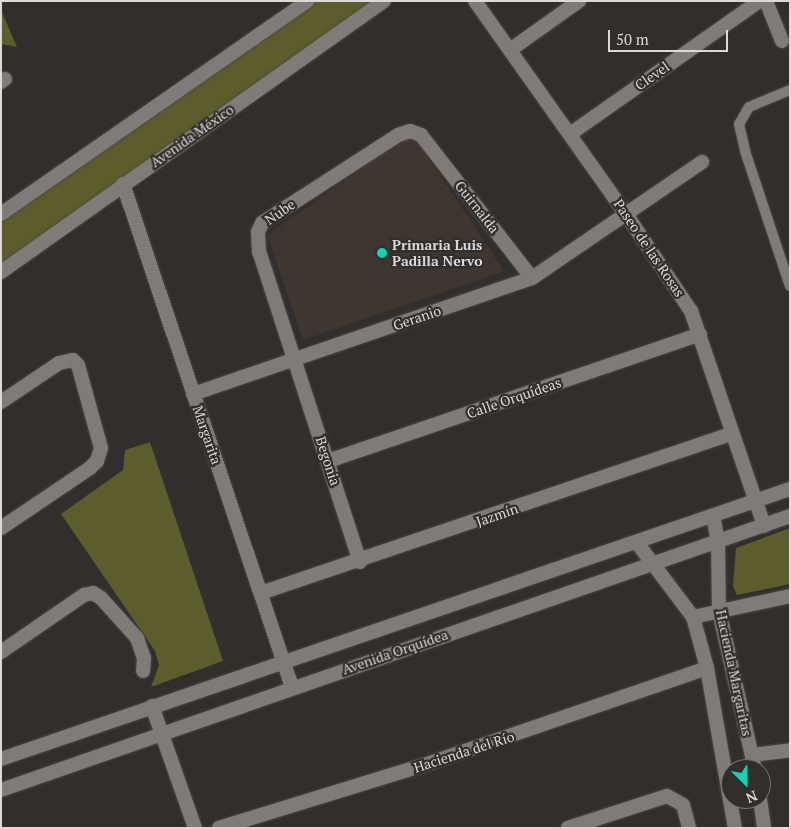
<!DOCTYPE html>
<html>
<head>
<meta charset="utf-8">
<style>
  body { margin:0 }
  #map { position:relative; width:791px; height:829px; overflow:hidden; background:#312f2d; font-family:"PT Serif",serif }
  div>[style] { position:absolute }
  .built>* { inset:0; background:#3e3631 }
  .green>* { inset:0; background:#5b5d2b }
  .roads { filter:drop-shadow(0 0 1px #4c4a48) drop-shadow(0 0 1px #4c4a48) }
  .service>* { height:10px; margin:-5px; padding:0 5px; transform-origin:5px; border-radius:5px; background:#7e7b79 }
  .minor>* { height:14px; margin:-7px; padding:0 7px; transform-origin:7px; border-radius:7px; background:#7e7b79 }
  .tertiary>* { height:14px; margin:-7px; padding:0 7px; transform-origin:7px; border-radius:7px; background:#7e7b79 }
  .dots>* { width:14px; height:14px; translate:-50% -50%; box-sizing:border-box; border:2px solid #312f2d; border-radius:50% }
  span { translate:-50% -50%; white-space:nowrap; text-align:center; line-height:1.15; -webkit-text-stroke:4.5px #312f2d; paint-order:stroke }
  .street-label { font-size:14px; color:#dcdad9 }
  .poi-label { font-size:14px; color:#dcdad9; font-weight:700 }
  .left { translate:0 -50%; text-align:left }
  .frame { position:absolute; inset:0; border:2px solid #dcdad9; pointer-events:none }
  .north { position:absolute; left:721px; top:759px; width:50px; height:50px; box-sizing:border-box; background:#312f2d; border:1px solid #757372; border-radius:50%; rotate:157deg; font-size:14px; font-weight:700; line-height:20px; text-align:center; color:#dcdad9 }
  .north::after { content:''; display:block; margin:auto; width:18px; height:22px; background:#0ed5b4; clip-path:polygon(50% 0,100% 100%,50% 72%,0 100%) }
  .scale { position:absolute; left:608px; top:30px; width:120px; height:22px; box-sizing:border-box; border:2px solid #dcdad9; border-top:0; padding-left:6px; font-size:15px; line-height:18px; white-space:nowrap; color:#dcdad9; -webkit-text-stroke:4px #312f2d; paint-order:stroke }
</style>
</head>
<body>
<div id="map">
  <div class="built">
    <i style="clip-path:polygon(412px 133px,504px 271px,303px 340px,267px 235px)"></i>
  </div>
  <div class="green">
    <i style="clip-path:polygon(315px 1px,372px 1px,1px 264px,1px 223px)"></i>
    <i style="clip-path:polygon(1px 10px,17px 47px,1px 44px)"></i>
    <i style="clip-path:polygon(150px 442px,223px 661px,151px 687px,159px 665px,155px 651px,61px 514px,123px 470px,125px 450px)"></i>
    <i style="clip-path:polygon(790px 528px,790px 584px,737px 595px,733px 586px,736px 548px)"></i>
  </div>
  <div class="roads">
    <div class="service">
      <i style="left:790px;top:90px;width:44px;rotate:157.5deg"></i>
      <i style="left:749px;top:107px;width:20px;rotate:120deg"></i>
      <i style="left:739px;top:124px;width:28px;rotate:77deg"></i>
      <i style="left:745px;top:151px;width:142px;rotate:71.6deg"></i>
    </div>
    <div class="minor">
      <i style="left:475px;top:1px;width:261px;rotate:54.7deg"></i>
      <i style="left:626px;top:214px;width:117px;rotate:56.2deg"></i>
      <i style="left:691px;top:311px;width:227px;rotate:71.2deg"></i>
      <i style="left:766px;top:1px;width:43px;rotate:68.2deg"></i>
      <i style="left:510px;top:50px;width:85px;rotate:-35.4deg"></i>
      <i style="left:1px;top:82px;width:5px;rotate:-37deg"></i>
      <i style="left:570px;top:134px;width:231px;rotate:-35.1deg"></i>
      <i style="left:123px;top:184px;width:531px;rotate:71.43deg"></i>
      <i style="left:1px;top:214px;width:373px;rotate:-34.8deg"></i>
      <i style="left:1px;top:272px;width:469px;rotate:-35.3deg"></i>
      <i style="left:193px;top:394px;width:358px;rotate:-18.9deg"></i>
      <i style="left:532px;top:278px;width:206px;rotate:-34.3deg"></i>
      <i style="left:1px;top:402px;width:70px;rotate:-33.9deg"></i>
      <i style="left:59px;top:363px;width:14px;rotate:-12deg"></i>
      <i style="left:73px;top:360px;width:7px;rotate:45deg"></i>
      <i style="left:78px;top:365px;width:86px;rotate:74.5deg"></i>
      <i style="left:101px;top:448px;width:14px;rotate:107deg"></i>
      <i style="left:97px;top:461px;width:10px;rotate:135deg"></i>
      <i style="left:90px;top:468px;width:107px;rotate:146deg"></i>
      <i style="left:328px;top:461px;width:393px;rotate:-18.8deg"></i>
      <i style="left:360px;top:562px;width:326px;rotate:-108deg"></i>
      <i style="left:259px;top:252px;width:20px;rotate:-93deg"></i>
      <i style="left:258px;top:232px;width:10px;rotate:-66deg"></i>
      <i style="left:262px;top:223px;width:162px;rotate:-32.9deg"></i>
      <i style="left:398px;top:135px;width:13px;rotate:-18deg"></i>
      <i style="left:410px;top:131px;width:12px;rotate:20deg"></i>
      <i style="left:421px;top:135px;width:181px;rotate:52.2deg"></i>
      <i style="left:261px;top:593px;width:497px;rotate:-18.7deg"></i>
      <i style="left:693px;top:617px;width:99px;rotate:-12.2deg"></i>
      <i style="left:1px;top:652px;width:101px;rotate:-34.5deg"></i>
      <i style="left:84px;top:595px;width:9px;rotate:-13deg"></i>
      <i style="left:93px;top:593px;width:9px;rotate:32deg"></i>
      <i style="left:101px;top:598px;width:54px;rotate:48deg"></i>
      <i style="left:137px;top:638px;width:21px;rotate:71deg"></i>
      <i style="left:144px;top:658px;width:13px;rotate:94deg"></i>
      <i style="left:152px;top:706px;width:129px;rotate:70.6deg"></i>
      <i style="left:752px;top:755px;width:38px;rotate:-7deg"></i>
      <i style="left:219px;top:828px;width:214px;rotate:-17.1deg"></i>
      <i style="left:424px;top:765px;width:299px;rotate:-18.9deg"></i>
      <i style="left:568px;top:828px;width:104px;rotate:-17.9deg"></i>
      <i style="left:667px;top:796px;width:18px;rotate:29deg"></i>
      <i style="left:683px;top:805px;width:24px;rotate:75deg"></i>
    </div>
    <div class="tertiary">
      <i style="left:713px;top:516px;width:25px;rotate:79deg"></i>
      <i style="left:718px;top:541px;width:70px;rotate:89.2deg"></i>
      <i style="left:719px;top:611px;width:162px;rotate:77.2deg"></i>
      <i style="left:638px;top:544px;width:91px;rotate:53deg"></i>
      <i style="left:693px;top:617px;width:53px;rotate:74.6deg"></i>
      <i style="left:707px;top:668px;width:162px;rotate:80.1deg"></i>
      <i style="left:1px;top:759px;width:834px;rotate:-18.89deg"></i>
      <i style="left:1px;top:790px;width:835px;rotate:-19.15deg"></i>
      <i style="left:760px;top:799px;width:29px;rotate:82deg"></i>
    </div>
  </div>
  <div class="dots">
    <i style="left:382px;top:253px;background:#0ed5b4"></i>
  </div>
  <div class="street-label">
    <span style="left:652px;top:76px;rotate:-35deg">Clevel</span>
    <span style="left:192px;top:136px;rotate:-35deg">Avenida México</span>
    <span style="left:477px;top:207px;rotate:52deg">Guirnalda</span>
    <span style="left:280px;top:212px;rotate:-35deg">Nube</span>
    <span style="left:649px;top:248px;rotate:56deg">Paseo de las Rosas</span>
    <span style="left:417px;top:318px;rotate:-19deg">Geranio</span>
    <span style="left:514px;top:398px;rotate:-19deg">Calle Orquídeas</span>
    <span style="left:207px;top:435px;rotate:71deg">Margarita</span>
    <span style="left:328px;top:461px;rotate:72deg">Begonia</span>
    <span style="left:497px;top:515px;rotate:-19deg">Jazmín</span>
    <span style="left:395px;top:652px;rotate:-19deg">Avenida Orquídea</span>
    <span style="left:734px;top:673px;rotate:78deg">Hacienda Margaritas</span>
    <span style="left:464px;top:752px;rotate:-18deg">Hacienda del Río</span>
  </div>
  <div class="poi-label">
    <span class="left" style="left:392px;top:253px">Primaria Luis<br>Padilla Nervo</span>
  </div>
  <div class="frame"></div>
  <div class="north">N</div>
  <div class="scale">50 m</div>
</div>
</body>
</html>
